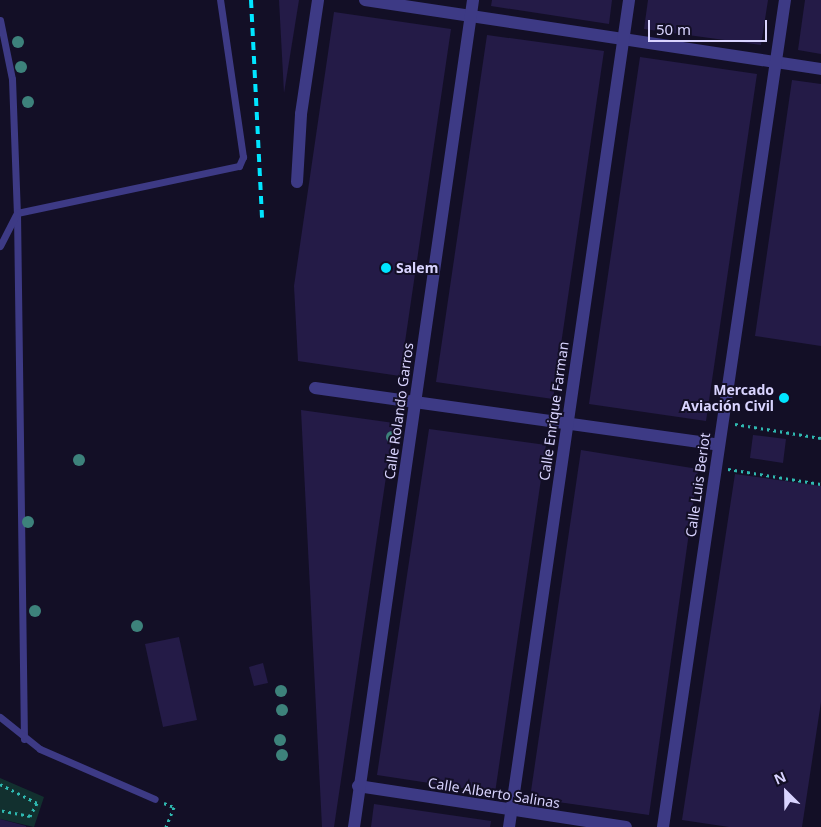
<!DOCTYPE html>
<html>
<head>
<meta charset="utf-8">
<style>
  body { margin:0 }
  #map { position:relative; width:821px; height:827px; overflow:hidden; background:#130f26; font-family:"Noto Sans",sans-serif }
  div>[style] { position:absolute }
  .green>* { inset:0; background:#12302f }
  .building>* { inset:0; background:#241b47 }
  .path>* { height:3px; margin-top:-1.5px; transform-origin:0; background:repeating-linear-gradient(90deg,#2fb8b0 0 2.5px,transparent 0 6.5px) }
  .service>* { height:7px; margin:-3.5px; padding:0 3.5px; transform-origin:3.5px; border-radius:3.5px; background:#3d3a85 }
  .minor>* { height:12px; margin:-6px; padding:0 6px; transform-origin:6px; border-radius:6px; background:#3d3a85 }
  .rail>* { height:4px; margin-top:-2px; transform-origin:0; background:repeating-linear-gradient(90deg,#00e5ff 0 8px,transparent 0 14px) }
  .trees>* { width:12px; height:12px; margin:-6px; border-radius:50%; background:#3d827b }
  .dots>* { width:14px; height:14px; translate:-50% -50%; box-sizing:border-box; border:2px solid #130f26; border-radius:50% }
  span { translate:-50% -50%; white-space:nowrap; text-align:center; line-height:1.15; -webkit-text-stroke:4px #130f26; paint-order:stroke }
  .poi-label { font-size:14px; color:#d9d4ff; font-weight:700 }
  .left { translate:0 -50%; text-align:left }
  .right { translate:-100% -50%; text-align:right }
  .street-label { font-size:14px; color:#d9d4ff }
  .north { position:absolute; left:761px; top:767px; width:50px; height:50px; -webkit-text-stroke:4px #130f26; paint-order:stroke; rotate:337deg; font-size:14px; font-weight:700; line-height:20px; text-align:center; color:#d9d4ff }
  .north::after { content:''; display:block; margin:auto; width:18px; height:22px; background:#d9d4ff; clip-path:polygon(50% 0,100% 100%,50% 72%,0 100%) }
  .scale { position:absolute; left:648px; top:20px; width:119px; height:22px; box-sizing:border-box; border:2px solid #d9d4ff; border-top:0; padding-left:6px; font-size:15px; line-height:18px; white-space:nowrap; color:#d9d4ff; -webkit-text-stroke:4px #130f26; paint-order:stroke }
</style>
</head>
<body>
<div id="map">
  <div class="green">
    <i style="clip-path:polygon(0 778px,44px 797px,34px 827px,0 819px)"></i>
  </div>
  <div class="building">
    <i style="clip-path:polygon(279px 0,299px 0,284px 93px)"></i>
    <i style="clip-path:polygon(492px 0,612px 0,609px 24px,491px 6px)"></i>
    <i style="clip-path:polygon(648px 0,768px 0,761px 45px,644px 29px)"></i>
    <i style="clip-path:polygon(805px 0,821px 0,821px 54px,798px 50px)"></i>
    <i style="clip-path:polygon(334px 12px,451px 29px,400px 376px,298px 361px,294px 286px)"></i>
    <i style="clip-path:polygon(487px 35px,604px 51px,553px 399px,436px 382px)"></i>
    <i style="clip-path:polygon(640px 57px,757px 74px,706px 421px,589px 404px)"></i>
    <i style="clip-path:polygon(792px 80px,821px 84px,821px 346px,755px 336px)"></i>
    <i style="clip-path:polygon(301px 410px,394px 423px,334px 827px,322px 827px)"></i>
    <i style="clip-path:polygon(429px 429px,546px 445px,495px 793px,377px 775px)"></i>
    <i style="clip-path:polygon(753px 435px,786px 439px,783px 463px,750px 458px)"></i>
    <i style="clip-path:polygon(581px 450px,698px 469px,649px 815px,530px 798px)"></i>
    <i style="clip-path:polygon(735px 474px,821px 486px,821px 702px,802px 827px,729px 827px,682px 820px)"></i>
    <i style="clip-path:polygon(179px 637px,197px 720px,163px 727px,145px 644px)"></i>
    <i style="clip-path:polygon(263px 663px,268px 683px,254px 686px,249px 667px)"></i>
    <i style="clip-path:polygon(374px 804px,491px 821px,490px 827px,371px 827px)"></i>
    <i style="clip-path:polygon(0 819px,26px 826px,26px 827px,0 827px)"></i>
  </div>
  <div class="path">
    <i style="left:735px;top:424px;width:87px;rotate:9.2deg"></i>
    <i style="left:728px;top:469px;width:94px;rotate:9.2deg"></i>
    <i style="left:0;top:784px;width:42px;rotate:27.2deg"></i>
    <i style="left:37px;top:803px;width:15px;rotate:118deg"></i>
    <i style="left:30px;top:816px;width:31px;rotate:-169deg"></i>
    <i style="left:164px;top:803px;width:11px;rotate:22deg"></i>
    <i style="left:174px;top:807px;width:22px;rotate:112deg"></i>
  </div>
  <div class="service">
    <i style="left:0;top:20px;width:60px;rotate:78.5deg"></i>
    <i style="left:12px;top:79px;width:134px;rotate:87.9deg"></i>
    <i style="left:17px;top:213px;width:526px;rotate:89.24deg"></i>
    <i style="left:17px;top:213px;width:227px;rotate:-12deg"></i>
    <i style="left:239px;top:166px;width:10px;rotate:-66deg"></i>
    <i style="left:243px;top:157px;width:159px;rotate:-98.3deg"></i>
    <i style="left:0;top:246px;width:35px;rotate:-63deg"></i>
    <i style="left:0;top:717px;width:51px;rotate:38.7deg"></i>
    <i style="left:40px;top:749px;width:125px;rotate:23.5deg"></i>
  </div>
  <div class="minor">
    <i style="left:365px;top:0;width:461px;rotate:8.6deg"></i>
    <i style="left:297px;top:182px;width:68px;rotate:-86.6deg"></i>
    <i style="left:301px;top:114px;width:115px;rotate:-81.5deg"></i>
    <i style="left:315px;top:388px;width:408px;rotate:8deg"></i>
    <i style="left:358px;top:786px;width:271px;rotate:8.7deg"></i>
    <i style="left:354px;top:827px;width:836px;rotate:-81.81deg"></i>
    <i style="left:509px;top:827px;width:836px;rotate:-81.74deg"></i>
    <i style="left:663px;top:827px;width:836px;rotate:-81.61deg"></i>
  </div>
  <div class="rail">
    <i style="left:251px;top:0;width:218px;rotate:87.1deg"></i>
  </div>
  <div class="trees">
    <i style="left:18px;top:42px"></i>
    <i style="left:21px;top:67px"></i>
    <i style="left:28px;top:102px"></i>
    <i style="left:392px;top:437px"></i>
    <i style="left:79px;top:460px"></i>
    <i style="left:28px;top:522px"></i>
    <i style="left:35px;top:611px"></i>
    <i style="left:137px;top:626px"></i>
    <i style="left:281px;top:691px"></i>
    <i style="left:282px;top:710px"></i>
    <i style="left:280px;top:740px"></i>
    <i style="left:282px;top:755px"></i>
  </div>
  <div class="dots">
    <i style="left:386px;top:268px;background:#00e5ff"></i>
    <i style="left:784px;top:398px;background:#00e5ff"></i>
  </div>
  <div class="poi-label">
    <span class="left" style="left:396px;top:268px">Salem</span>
    <span class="right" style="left:774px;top:398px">Mercado<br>Aviación Civil</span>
  </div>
  <div class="street-label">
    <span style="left:399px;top:411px;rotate:-82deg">Calle Rolando Garros</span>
    <span style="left:554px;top:411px;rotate:-82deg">Calle Enrique Farman</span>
    <span style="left:698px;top:485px;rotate:-82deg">Calle Luis Beriot</span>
    <span style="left:494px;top:793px;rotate:9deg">Calle Alberto Salinas</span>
  </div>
  <div class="north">N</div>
  <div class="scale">50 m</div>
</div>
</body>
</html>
